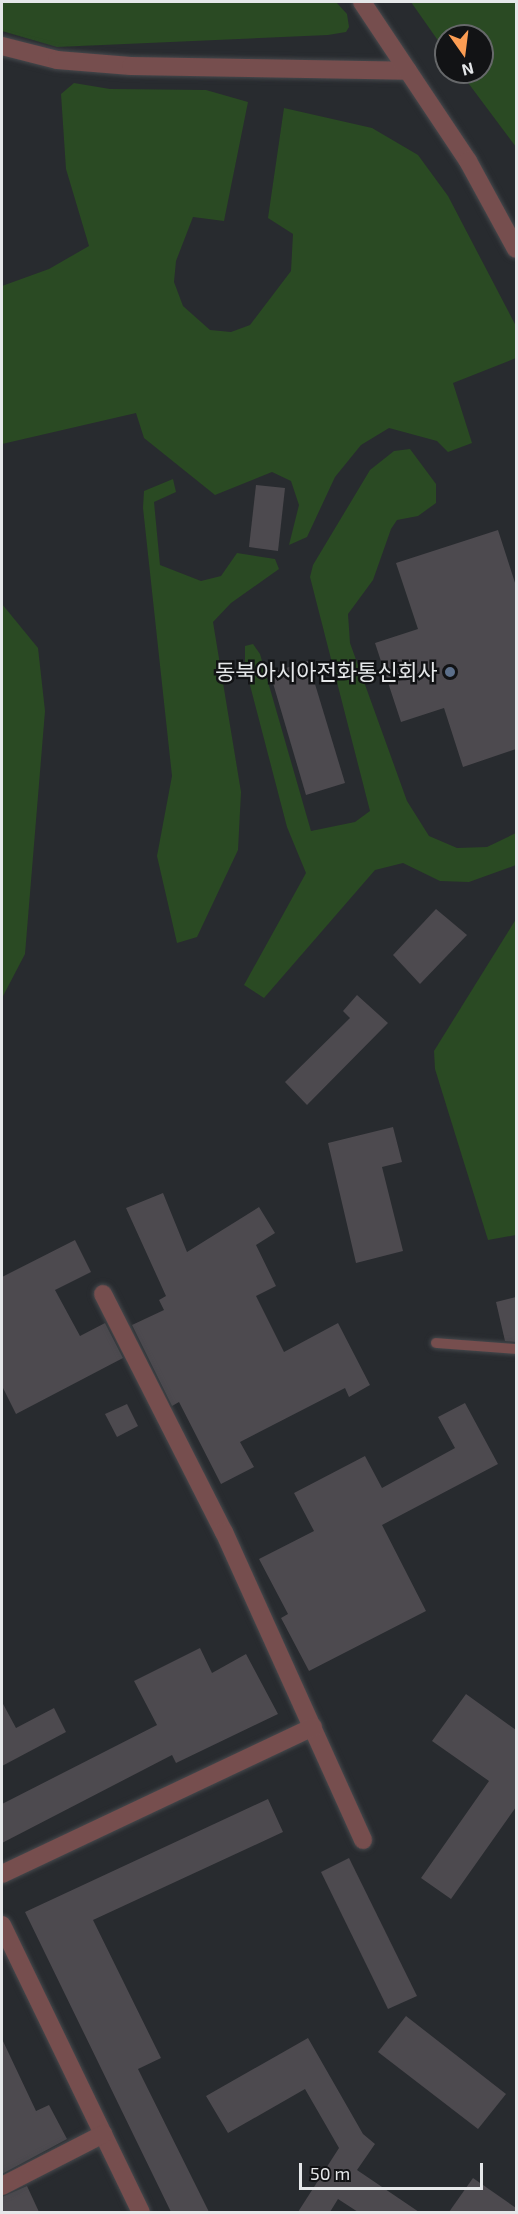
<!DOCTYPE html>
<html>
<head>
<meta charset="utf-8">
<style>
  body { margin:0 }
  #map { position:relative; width:518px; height:2214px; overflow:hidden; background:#282b2f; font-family:"Exo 2","Noto Sans KR",sans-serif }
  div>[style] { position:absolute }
  .green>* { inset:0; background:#2a4a23 }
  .building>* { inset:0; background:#4d4a4f }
  .roads { filter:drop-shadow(0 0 2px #46494d) drop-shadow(0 0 2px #46494d) }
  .service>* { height:10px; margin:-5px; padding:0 5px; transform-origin:5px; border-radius:5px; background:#764e4e }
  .minor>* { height:18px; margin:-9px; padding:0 9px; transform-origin:9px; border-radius:9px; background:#764e4e }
  .tertiary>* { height:18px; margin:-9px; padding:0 9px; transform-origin:9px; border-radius:9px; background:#764e4e }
  .dots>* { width:16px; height:16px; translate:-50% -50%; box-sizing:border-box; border:3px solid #121315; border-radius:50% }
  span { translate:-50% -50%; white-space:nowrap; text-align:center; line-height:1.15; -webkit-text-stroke:5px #121315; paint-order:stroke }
  .poi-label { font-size:22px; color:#e5e7e9 }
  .right { translate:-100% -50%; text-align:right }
  .frame { position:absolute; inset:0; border:3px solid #e5e7e9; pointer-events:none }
  .north { position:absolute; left:434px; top:24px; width:60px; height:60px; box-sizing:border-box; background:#121315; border:2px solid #66686a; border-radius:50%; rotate:166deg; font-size:16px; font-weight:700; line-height:24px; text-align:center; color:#e5e7e9 }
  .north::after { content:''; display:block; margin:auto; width:21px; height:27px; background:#fc9d53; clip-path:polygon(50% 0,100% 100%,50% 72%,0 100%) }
  .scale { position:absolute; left:299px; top:2163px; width:184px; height:27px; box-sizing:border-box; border:3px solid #e5e7e9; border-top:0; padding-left:8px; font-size:18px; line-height:21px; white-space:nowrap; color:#e5e7e9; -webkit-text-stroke:4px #121315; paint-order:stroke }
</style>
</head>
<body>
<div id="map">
  <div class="green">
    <i style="clip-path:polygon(2px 2px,336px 2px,347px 14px,349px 27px,346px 32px,328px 35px,57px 47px,2px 31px)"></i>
    <i style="clip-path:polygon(411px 2px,516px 2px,516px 147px,460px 72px,482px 72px,482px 36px,446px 36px,446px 52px)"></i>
    <i style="clip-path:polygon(74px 83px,110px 89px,206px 90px,248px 102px,224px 221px,193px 217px,176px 261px,174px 282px,183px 306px,210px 330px,231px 332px,250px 325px,291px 271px,293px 234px,268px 218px,284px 108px,372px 128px,418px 155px,448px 196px,516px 326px,516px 358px,453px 383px,472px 443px,448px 452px,437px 441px,389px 428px,361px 445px,335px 477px,307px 537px,289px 545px,299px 505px,291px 481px,272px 472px,215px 495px,144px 438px,136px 413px,2px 444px,2px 286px,49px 269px,89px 246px,66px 169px,61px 94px)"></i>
    <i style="clip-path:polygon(410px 449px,436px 484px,436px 503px,418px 516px,397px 520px,391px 529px,373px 580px,348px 614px,350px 643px,407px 801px,429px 836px,457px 848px,487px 847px,516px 833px,516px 865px,469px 882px,440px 881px,403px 863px,375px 870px,264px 998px,244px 985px,306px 873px,287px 827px,245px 666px,245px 646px,253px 644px,260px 654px,311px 831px,355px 822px,370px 811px,310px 577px,313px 565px,370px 470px,394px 451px)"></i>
    <i style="clip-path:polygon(173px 479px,176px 492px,154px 502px,160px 565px,201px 581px,221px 576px,237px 553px,275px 559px,279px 569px,231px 603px,213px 622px,241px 792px,238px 850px,197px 937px,177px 943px,157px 856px,172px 776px,143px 508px,144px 491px)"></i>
    <i style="clip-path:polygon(2px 604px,38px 648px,45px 711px,25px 954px,2px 998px)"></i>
    <i style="clip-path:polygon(516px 919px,516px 1235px,488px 1240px,435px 1069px,434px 1051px)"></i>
  </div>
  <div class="building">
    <i style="clip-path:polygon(256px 485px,285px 488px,278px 551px,249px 547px)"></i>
    <i style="clip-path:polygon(498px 530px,516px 586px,516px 749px,463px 767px,444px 708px,401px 722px,375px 643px,418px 629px,396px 563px)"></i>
    <i style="clip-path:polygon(308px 661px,345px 783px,306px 795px,270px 673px)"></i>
    <i style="clip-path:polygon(436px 909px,467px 935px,420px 984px,393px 955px)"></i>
    <i style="clip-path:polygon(357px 995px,388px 1023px,307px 1105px,285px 1082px,350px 1018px,343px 1011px)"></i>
    <i style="clip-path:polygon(393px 1127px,402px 1162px,382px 1167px,403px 1251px,356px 1263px,328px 1143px)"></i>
    <i style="clip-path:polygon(163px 1193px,187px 1252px,259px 1207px,275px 1233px,256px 1245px,276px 1286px,256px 1296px,284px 1352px,338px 1323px,370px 1385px,349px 1397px,345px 1388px,240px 1442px,254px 1467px,221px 1484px,179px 1402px,172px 1406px,132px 1325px,164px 1310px,159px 1300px,166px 1296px,126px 1208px)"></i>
    <i style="clip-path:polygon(75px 1240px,91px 1272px,55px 1290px,80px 1336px,105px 1323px,123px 1358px,16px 1414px,2px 1386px,2px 1277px)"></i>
    <i style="clip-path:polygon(516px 1297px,516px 1342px,505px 1341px,496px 1302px)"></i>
    <i style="clip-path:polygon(465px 1403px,498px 1464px,382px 1525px,426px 1611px,309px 1671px,281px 1618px,288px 1614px,259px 1559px,314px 1531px,294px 1493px,365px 1456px,382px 1488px,455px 1448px,438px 1417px)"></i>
    <i style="clip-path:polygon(127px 1404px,138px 1426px,117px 1437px,105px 1414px)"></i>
    <i style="clip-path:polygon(200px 1648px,212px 1673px,246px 1654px,278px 1714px,176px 1763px,172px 1755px,2px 1843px,2px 1804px,157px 1725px,134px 1681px)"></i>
    <i style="clip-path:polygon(466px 1694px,516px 1730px,516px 1807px,451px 1899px,421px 1878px,489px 1781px,432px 1741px)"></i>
    <i style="clip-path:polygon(2px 1702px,16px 1728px,54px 1708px,66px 1732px,2px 1766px)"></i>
    <i style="clip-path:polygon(268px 1799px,283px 1832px,93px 1920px,161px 2058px,138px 2069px,209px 2212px,171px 2212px,25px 1912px)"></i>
    <i style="clip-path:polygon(349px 1858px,417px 1996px,388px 2009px,321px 1872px)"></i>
    <i style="clip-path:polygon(406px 2016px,506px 2094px,478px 2129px,378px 2052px)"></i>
    <i style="clip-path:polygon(308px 2038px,363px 2134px,375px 2144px,357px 2170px,419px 2212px,358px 2212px,338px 2199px,330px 2212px,298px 2212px,339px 2148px,305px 2089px,228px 2133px,206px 2096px)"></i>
    <i style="clip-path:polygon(2px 2039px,36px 2111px,49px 2105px,67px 2139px,2px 2174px)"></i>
    <i style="clip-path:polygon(473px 2178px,516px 2208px,516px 2212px,449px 2212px)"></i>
    <i style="clip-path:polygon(27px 2186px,39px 2212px,2px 2212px,2px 2197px)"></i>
  </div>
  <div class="roads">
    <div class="service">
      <i style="left:436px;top:1343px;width:80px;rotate:4.3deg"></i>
    </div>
    <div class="minor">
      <i style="left:2px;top:46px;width:57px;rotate:14.3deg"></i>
      <i style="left:57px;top:60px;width:74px;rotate:4.6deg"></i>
      <i style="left:131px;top:66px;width:277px;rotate:1deg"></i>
      <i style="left:103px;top:1294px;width:267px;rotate:63.1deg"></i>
      <i style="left:224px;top:1532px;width:338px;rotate:65.7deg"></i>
      <i style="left:2px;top:1874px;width:344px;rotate:-25.3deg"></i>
      <i style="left:2px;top:1925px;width:319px;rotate:64.2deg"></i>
      <i style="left:2px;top:2186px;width:114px;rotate:-27.2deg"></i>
    </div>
    <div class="tertiary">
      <i style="left:362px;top:2px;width:191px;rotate:56.3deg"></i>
      <i style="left:468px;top:161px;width:100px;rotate:61.4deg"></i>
    </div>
  </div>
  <div class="dots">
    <i style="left:450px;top:672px;background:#5c6f8a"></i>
  </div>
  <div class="poi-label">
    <span class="right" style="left:438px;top:672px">동북아시아전화통신회사</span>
  </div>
  <div class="frame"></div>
  <div class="north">N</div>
  <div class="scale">50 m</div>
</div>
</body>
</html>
